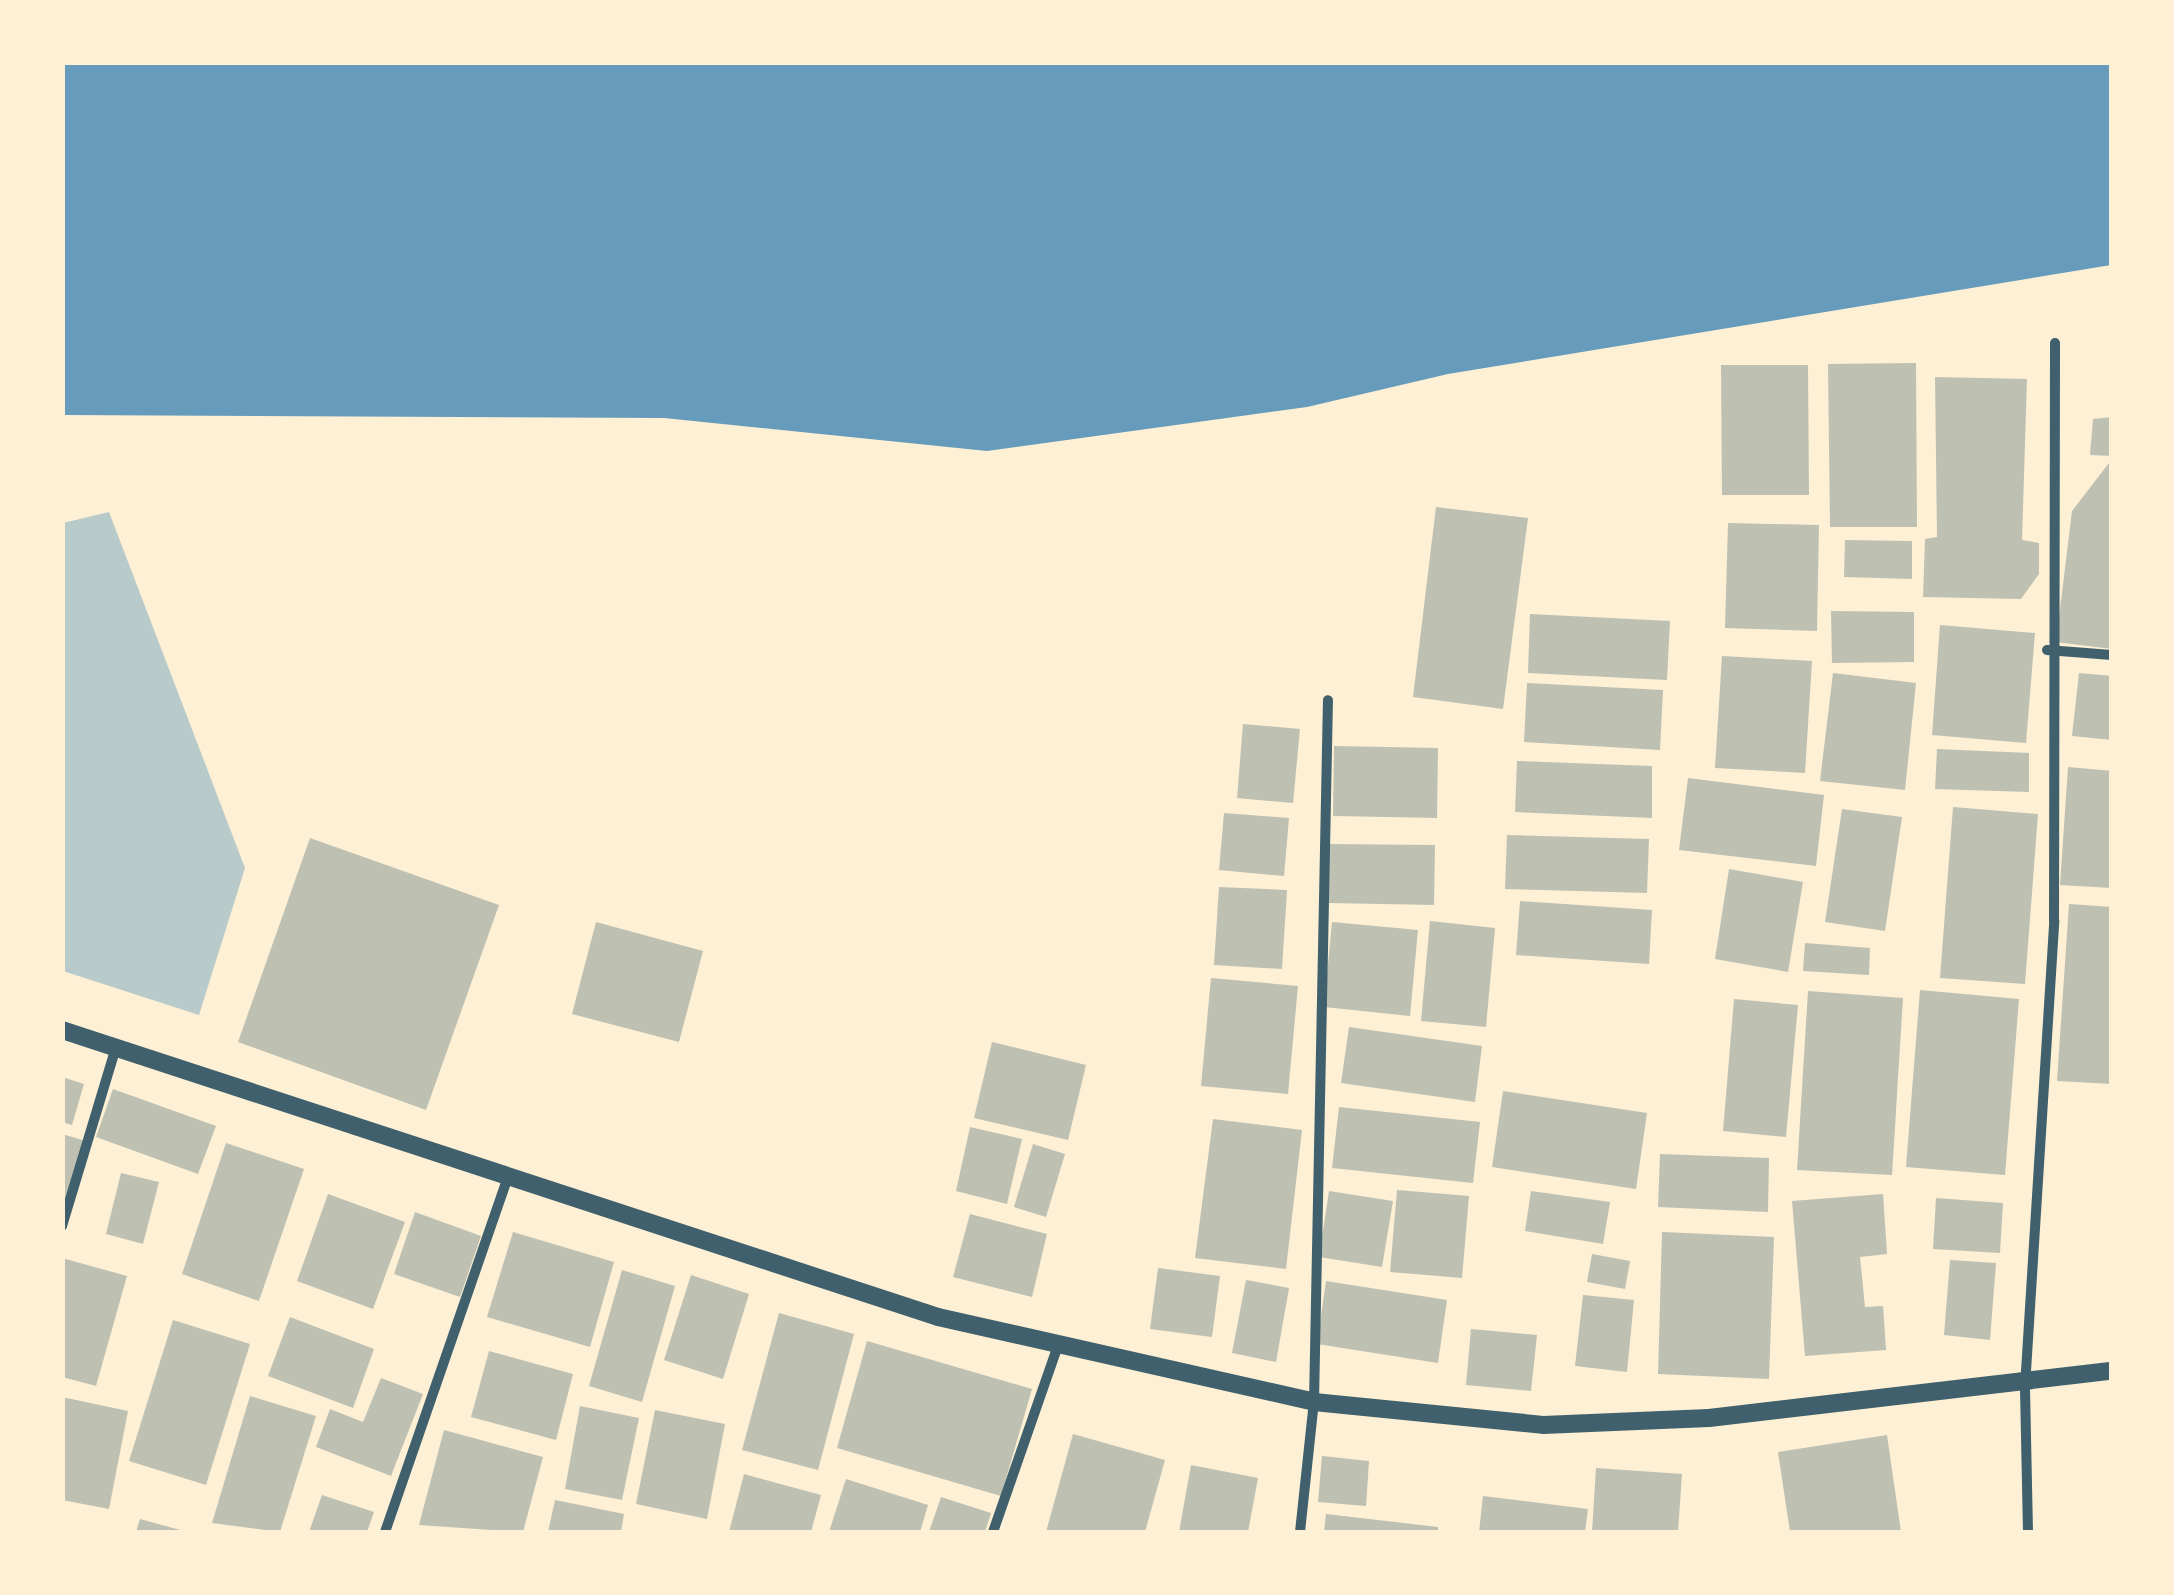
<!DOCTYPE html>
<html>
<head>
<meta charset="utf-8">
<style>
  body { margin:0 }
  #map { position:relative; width:2174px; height:1595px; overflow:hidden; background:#fdf0d5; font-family:"Noto Sans",sans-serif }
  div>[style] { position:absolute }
  .green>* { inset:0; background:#b9caca }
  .water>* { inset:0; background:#669bbc }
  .building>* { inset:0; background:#bec0b2 }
  .minor>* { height:10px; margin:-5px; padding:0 5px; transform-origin:5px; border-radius:5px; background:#3f606c }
  .tertiary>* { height:18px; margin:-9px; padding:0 9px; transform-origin:9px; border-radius:9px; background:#3f606c }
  span { translate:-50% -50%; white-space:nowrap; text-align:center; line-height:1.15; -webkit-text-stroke:10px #fdf0d5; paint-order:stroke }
  .frame { position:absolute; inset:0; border:65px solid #fdf0d5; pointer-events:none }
</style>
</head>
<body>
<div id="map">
  <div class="green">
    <i style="clip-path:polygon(109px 512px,245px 868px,199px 1015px,63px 971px,63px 523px)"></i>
  </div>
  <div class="water">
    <i style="clip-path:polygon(62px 63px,2111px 63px,2111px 265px,1448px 374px,1307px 407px,987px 451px,664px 418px,63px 415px)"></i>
  </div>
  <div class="building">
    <i style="clip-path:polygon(1916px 363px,1917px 527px,1830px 527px,1828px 364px)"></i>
    <i style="clip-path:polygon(1721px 365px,1808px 365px,1809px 495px,1722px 495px)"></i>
    <i style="clip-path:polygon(1935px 377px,2027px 379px,2022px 540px,2039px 543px,2039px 574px,2021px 599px,1923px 597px,1925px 539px,1937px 537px)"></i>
    <i style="clip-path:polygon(2112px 417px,2112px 456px,2090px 455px,2093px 419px)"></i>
    <i style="clip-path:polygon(2112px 459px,2112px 649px,2056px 642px,2072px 511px)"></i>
    <i style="clip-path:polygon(1436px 507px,1528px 518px,1503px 709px,1413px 697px)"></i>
    <i style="clip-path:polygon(1728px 523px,1819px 525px,1817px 631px,1725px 628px)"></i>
    <i style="clip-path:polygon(1845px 540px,1912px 541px,1912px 579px,1844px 577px)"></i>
    <i style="clip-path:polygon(1831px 611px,1914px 612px,1914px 662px,1832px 663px)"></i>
    <i style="clip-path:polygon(1530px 614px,1670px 621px,1667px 680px,1528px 673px)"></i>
    <i style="clip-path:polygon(1940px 625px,2035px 633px,2026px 743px,1932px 735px)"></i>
    <i style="clip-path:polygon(1722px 656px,1812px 661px,1805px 773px,1715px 768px)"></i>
    <i style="clip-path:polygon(1833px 673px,1916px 683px,1905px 790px,1820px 781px)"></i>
    <i style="clip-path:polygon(2079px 673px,2112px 676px,2112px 740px,2072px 736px)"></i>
    <i style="clip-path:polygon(1527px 683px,1663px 690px,1660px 750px,1524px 742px)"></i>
    <i style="clip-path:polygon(1243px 724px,1300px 729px,1293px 803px,1237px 798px)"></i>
    <i style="clip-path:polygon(1334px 746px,1438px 748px,1437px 818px,1333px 816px)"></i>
    <i style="clip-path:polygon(1937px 749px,2029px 753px,2029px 792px,1935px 789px)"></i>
    <i style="clip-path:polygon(1517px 761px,1652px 766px,1652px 818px,1515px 812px)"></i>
    <i style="clip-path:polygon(2068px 767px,2112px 771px,2112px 888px,2060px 885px)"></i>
    <i style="clip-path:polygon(1688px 778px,1824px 795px,1816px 866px,1679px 850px)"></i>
    <i style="clip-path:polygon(1953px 807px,2038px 814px,2025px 984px,1940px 978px)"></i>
    <i style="clip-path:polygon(1842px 809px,1902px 817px,1885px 931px,1825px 922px)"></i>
    <i style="clip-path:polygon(1224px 813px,1289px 818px,1284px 876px,1219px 870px)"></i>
    <i style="clip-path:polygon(1507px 835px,1649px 839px,1647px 893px,1505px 889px)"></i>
    <i style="clip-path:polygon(310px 838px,499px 905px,426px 1110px,238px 1042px)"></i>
    <i style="clip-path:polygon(1329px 844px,1435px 845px,1434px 905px,1329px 903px)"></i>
    <i style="clip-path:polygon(1729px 869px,1803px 882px,1788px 972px,1715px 959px)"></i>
    <i style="clip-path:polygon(1219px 887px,1287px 890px,1282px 969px,1214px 965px)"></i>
    <i style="clip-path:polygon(1520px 901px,1652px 910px,1649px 964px,1516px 955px)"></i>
    <i style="clip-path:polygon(2069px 904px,2112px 907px,2112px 1084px,2057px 1081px)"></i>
    <i style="clip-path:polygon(1430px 921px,1495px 928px,1486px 1027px,1421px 1021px)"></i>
    <i style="clip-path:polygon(596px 922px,703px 951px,679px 1042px,572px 1014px)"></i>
    <i style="clip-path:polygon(1332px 922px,1418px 930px,1410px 1016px,1324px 1007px)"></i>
    <i style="clip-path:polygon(1805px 943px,1870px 948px,1869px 975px,1803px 971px)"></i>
    <i style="clip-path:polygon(1211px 978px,1298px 986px,1288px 1094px,1201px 1086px)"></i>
    <i style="clip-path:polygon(1920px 990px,2019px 999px,2005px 1175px,1906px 1167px)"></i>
    <i style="clip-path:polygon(1808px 991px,1903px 998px,1892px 1175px,1797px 1170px)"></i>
    <i style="clip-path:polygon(1734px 999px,1798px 1005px,1786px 1137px,1723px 1131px)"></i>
    <i style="clip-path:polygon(1349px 1027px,1482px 1046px,1475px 1102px,1341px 1083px)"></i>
    <i style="clip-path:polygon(992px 1042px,1086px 1065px,1068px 1140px,974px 1118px)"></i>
    <i style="clip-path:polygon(62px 1077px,84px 1084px,72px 1125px,62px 1122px)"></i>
    <i style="clip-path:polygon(113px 1089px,216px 1126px,198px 1174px,96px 1137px)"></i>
    <i style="clip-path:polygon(1503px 1091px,1647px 1113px,1636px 1189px,1492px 1167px)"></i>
    <i style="clip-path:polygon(1339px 1107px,1480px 1122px,1473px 1183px,1332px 1168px)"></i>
    <i style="clip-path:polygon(1213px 1119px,1302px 1130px,1286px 1269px,1195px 1258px)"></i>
    <i style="clip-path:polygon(970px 1127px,1022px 1139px,1007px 1204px,956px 1191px)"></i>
    <i style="clip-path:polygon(62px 1134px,86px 1141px,68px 1200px,62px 1198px)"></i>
    <i style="clip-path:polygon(226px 1143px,304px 1169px,259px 1301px,182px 1274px)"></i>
    <i style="clip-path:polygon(1033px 1144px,1065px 1154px,1046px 1217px,1014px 1207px)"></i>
    <i style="clip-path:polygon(1660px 1154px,1769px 1158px,1768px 1212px,1658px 1207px)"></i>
    <i style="clip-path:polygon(121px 1173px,159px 1182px,143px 1244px,106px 1234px)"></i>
    <i style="clip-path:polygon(1397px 1190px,1469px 1196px,1462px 1278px,1390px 1272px)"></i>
    <i style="clip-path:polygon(1329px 1191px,1393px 1201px,1382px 1267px,1319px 1257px)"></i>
    <i style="clip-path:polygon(1531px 1191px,1610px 1202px,1603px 1244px,1525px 1231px)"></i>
    <i style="clip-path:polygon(328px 1194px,405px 1222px,373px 1309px,297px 1281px)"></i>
    <i style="clip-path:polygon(1883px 1194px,1887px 1254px,1860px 1257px,1865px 1307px,1883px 1306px,1886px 1350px,1805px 1356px,1792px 1201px)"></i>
    <i style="clip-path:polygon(1936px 1198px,2003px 1203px,2000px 1253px,1933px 1249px)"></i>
    <i style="clip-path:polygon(415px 1212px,481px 1236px,460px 1297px,394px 1274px)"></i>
    <i style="clip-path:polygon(970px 1214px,1047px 1234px,1032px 1297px,953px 1277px)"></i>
    <i style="clip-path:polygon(513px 1232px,614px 1262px,590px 1347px,487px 1317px)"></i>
    <i style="clip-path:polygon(1662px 1232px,1774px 1237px,1769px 1379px,1658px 1374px)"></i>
    <i style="clip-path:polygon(1592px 1254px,1630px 1261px,1625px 1289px,1587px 1282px)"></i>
    <i style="clip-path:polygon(62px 1258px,127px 1276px,96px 1386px,62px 1377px)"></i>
    <i style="clip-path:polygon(1950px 1260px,1996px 1263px,1990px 1340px,1944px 1335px)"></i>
    <i style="clip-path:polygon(1158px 1268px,1220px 1276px,1212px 1337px,1150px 1329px)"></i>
    <i style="clip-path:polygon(622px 1270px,675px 1286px,642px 1402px,589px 1386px)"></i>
    <i style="clip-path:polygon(691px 1275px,749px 1294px,723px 1379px,664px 1360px)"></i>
    <i style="clip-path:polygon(1246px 1280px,1289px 1288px,1276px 1362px,1232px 1353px)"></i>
    <i style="clip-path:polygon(1326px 1281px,1447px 1300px,1438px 1363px,1317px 1344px)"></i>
    <i style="clip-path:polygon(1583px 1295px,1634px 1300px,1627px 1372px,1575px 1366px)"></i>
    <i style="clip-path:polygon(779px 1313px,854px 1334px,818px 1470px,742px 1450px)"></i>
    <i style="clip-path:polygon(290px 1317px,374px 1349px,353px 1408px,268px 1376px)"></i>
    <i style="clip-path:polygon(173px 1320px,250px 1344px,206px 1485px,129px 1461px)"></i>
    <i style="clip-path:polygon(1471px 1329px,1537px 1335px,1531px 1391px,1466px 1385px)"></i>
    <i style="clip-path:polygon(867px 1341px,1032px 1389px,1001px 1496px,837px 1448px)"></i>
    <i style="clip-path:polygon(489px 1351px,573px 1374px,556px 1440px,471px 1417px)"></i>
    <i style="clip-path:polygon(381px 1378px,423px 1394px,391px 1476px,316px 1447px,330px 1409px,363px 1422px)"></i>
    <i style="clip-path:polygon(250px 1396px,316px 1416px,280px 1532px,212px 1523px)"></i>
    <i style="clip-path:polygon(62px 1397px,128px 1411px,109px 1509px,62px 1500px)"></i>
    <i style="clip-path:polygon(580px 1406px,639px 1418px,622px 1500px,565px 1489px)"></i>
    <i style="clip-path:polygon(655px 1410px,725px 1424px,707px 1519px,636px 1504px)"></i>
    <i style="clip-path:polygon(444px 1430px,543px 1457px,523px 1532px,419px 1525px)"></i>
    <i style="clip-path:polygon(1073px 1434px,1165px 1460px,1145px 1532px,1046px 1532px)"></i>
    <i style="clip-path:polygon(1887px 1435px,1901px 1532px,1790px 1532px,1778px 1452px)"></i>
    <i style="clip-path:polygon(1322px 1456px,1369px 1461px,1366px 1506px,1318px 1502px)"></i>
    <i style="clip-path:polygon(1191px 1465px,1258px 1478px,1248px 1532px,1179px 1532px)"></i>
    <i style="clip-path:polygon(1596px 1468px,1682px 1474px,1678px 1532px,1592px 1532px)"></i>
    <i style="clip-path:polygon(744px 1474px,821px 1495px,811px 1532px,729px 1532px)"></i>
    <i style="clip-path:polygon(846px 1479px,928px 1505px,920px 1532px,829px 1532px)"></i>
    <i style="clip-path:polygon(322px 1495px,374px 1512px,367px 1532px,309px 1532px)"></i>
    <i style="clip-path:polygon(1483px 1496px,1588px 1509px,1585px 1532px,1479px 1532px)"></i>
    <i style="clip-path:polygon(941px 1497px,991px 1513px,985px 1532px,929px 1532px)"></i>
    <i style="clip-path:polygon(555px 1500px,624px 1514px,621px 1532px,548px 1532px)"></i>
    <i style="clip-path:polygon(1326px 1514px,1438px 1527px,1438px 1532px,1324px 1532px)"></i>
    <i style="clip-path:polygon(140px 1519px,184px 1531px,184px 1532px,136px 1532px)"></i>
  </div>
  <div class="minor">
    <i style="left:2047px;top:650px;width:65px;rotate:4.4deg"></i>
    <i style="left:62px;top:1226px;width:187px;rotate:-73.2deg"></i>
    <i style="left:385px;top:1532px;width:377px;rotate:-70.9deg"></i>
    <i style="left:993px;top:1532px;width:195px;rotate:-70.8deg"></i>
    <i style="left:1300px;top:1532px;width:131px;rotate:-83.9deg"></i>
    <i style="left:1314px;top:1402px;width:702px;rotate:-88.86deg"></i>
    <i style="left:2028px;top:1532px;width:145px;rotate:-91.2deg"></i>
    <i style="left:2025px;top:1387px;width:467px;rotate:-86.4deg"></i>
    <i style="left:2054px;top:921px;width:578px;rotate:-89.9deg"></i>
  </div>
  <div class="tertiary">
    <i style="left:62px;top:1030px;width:922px;rotate:18.14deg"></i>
    <i style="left:938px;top:1317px;width:385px;rotate:12.7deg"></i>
    <i style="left:1314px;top:1402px;width:230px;rotate:5.7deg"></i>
    <i style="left:1543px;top:1425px;width:166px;rotate:-2.4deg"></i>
    <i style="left:1709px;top:1418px;width:406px;rotate:-6.7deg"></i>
  </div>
  <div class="frame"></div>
</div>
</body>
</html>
